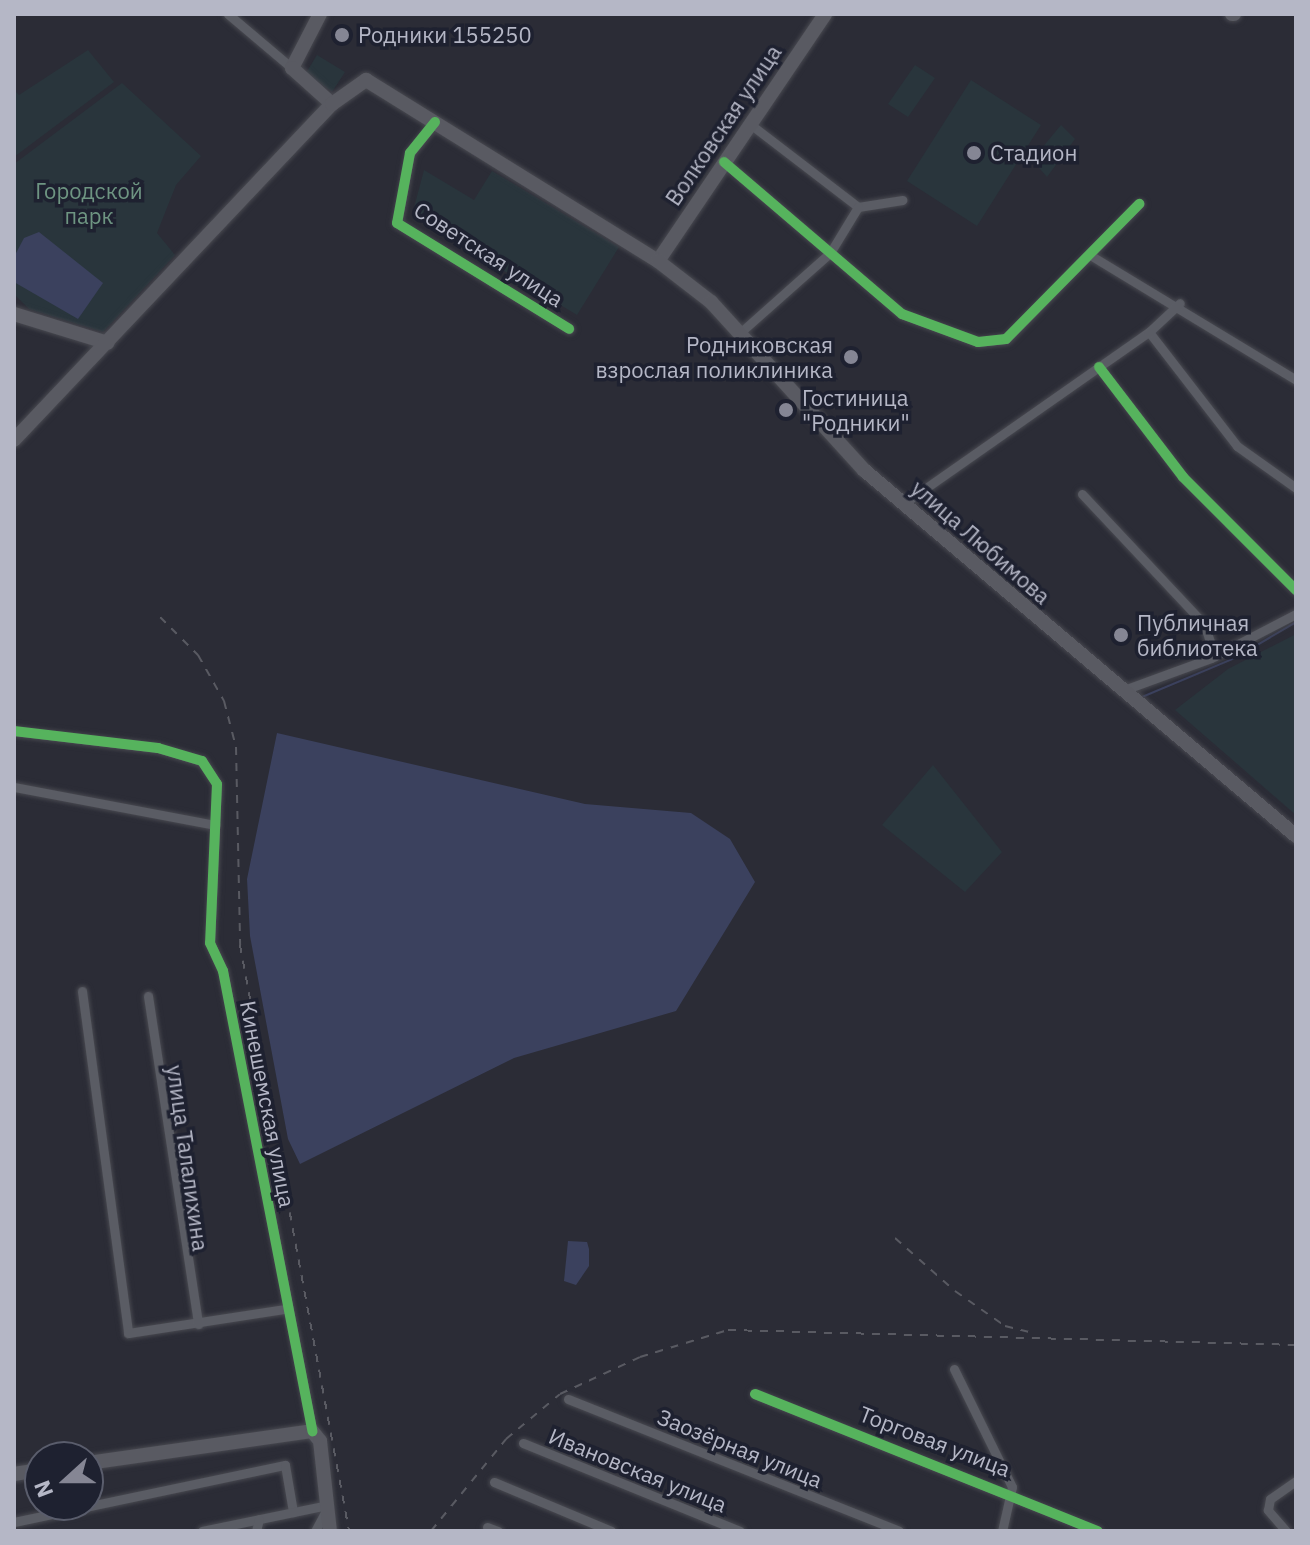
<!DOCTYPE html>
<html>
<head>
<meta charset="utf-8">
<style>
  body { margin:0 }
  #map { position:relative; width:1310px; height:1545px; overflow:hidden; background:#2b2c36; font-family:"IBM Plex Sans",sans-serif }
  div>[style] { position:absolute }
  .green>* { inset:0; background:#29353c }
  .water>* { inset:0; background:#3b415e }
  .stream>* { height:2px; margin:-1px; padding:0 1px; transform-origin:1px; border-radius:1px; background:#3b415e }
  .roads { filter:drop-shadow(0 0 2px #484950) drop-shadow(0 0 2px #484950) }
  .street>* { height:9px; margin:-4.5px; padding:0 4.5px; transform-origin:4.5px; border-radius:4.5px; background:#5a5c64 }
  .secondary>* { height:14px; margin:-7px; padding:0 7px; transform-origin:7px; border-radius:7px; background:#595a62 }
  .rail>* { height:2px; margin-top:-1px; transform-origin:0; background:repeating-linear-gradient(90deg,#595a62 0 8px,transparent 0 16px) }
  .cycleway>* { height:10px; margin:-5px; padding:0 5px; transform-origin:5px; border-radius:5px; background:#56b35d }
  .dots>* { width:22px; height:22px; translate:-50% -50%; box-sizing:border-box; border:4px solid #1e2130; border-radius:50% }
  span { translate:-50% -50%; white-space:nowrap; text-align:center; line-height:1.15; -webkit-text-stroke:7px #1e2130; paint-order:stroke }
  .poi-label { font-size:22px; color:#b5b7c6 }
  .left { translate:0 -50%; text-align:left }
  .right { translate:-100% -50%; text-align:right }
  .street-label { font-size:22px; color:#b5b7c6 }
  .park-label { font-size:22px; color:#6e9582 }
  .frame { position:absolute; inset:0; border:16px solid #b5b7c6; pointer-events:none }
  .north { position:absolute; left:24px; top:1441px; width:80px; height:80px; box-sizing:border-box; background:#1e2130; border:2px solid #5a5d6c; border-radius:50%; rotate:249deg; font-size:22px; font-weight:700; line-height:32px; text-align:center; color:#b5b7c6 }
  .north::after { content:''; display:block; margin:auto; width:28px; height:36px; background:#858694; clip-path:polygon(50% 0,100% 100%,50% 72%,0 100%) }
</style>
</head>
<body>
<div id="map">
  <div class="green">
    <i style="clip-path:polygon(88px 50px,114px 82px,14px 157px,14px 90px,19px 95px)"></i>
    <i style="clip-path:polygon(317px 55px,345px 72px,332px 92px,306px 73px)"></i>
    <i style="clip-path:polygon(915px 65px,935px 78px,908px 117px,888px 104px)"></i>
    <i style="clip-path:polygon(971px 80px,1041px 125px,977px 226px,907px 181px)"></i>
    <i style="clip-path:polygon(122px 83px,201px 156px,176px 185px,157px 233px,175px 255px,103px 332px,29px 309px,14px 294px,14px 164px)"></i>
    <i style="clip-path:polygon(1061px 125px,1075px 139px,1047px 177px,1032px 160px)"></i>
    <i style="clip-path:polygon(424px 170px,474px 200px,492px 171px,619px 247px,577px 315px,412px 215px)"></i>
    <i style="clip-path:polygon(1296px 634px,1296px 815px,1175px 710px,1228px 669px)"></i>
    <i style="clip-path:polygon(933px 765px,1002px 852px,965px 892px,882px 825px)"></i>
  </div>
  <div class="water">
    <i style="clip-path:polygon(39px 232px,103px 283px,78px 319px,14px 282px,14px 257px,24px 238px)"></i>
    <i style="clip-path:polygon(277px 733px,585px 804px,691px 813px,730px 839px,755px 882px,676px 1011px,514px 1058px,300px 1164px,288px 1139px,250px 936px,247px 879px)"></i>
    <i style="clip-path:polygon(568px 1241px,587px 1242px,589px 1249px,589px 1266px,576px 1285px,564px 1281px)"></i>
  </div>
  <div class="stream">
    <i style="left:1142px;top:697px;width:103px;rotate:-22.8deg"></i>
    <i style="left:1237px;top:657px;width:69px;rotate:-30.7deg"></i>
  </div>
  <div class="roads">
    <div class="street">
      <i style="left:228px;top:14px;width:84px;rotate:40.2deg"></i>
      <i style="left:435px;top:122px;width:40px;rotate:129deg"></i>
      <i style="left:410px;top:153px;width:71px;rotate:100.5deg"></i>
      <i style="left:397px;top:223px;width:202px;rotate:31.6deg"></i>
      <i style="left:750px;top:124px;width:136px;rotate:37.5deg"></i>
      <i style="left:858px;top:207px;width:45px;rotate:-9deg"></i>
      <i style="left:724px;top:162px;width:234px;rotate:40.5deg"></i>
      <i style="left:902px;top:314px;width:81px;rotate:20.2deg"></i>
      <i style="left:978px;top:342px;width:28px;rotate:-6deg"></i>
      <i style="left:1006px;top:339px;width:190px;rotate:-45.4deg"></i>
      <i style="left:1090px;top:255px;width:241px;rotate:31.2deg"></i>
      <i style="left:742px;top:331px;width:118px;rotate:-41.6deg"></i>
      <i style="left:830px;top:253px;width:54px;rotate:-58.7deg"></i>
      <i style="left:1149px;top:332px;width:144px;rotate:52.3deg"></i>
      <i style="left:1237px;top:446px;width:72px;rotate:35.4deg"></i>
      <i style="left:1099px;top:367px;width:138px;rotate:52.6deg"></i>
      <i style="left:1183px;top:477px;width:160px;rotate:45deg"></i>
      <i style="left:1082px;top:494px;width:178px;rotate:46.8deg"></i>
      <i style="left:1204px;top:624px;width:34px;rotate:71deg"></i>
      <i style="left:903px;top:504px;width:300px;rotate:-35deg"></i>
      <i style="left:1149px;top:332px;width:42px;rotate:-43.1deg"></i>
      <i style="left:1121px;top:691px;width:96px;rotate:-20.1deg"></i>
      <i style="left:1211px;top:658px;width:96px;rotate:-27.4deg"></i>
      <i style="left:14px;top:731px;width:145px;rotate:6.7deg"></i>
      <i style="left:158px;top:748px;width:46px;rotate:16.5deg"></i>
      <i style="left:202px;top:761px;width:27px;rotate:57deg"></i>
      <i style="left:217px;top:784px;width:159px;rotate:92.5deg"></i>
      <i style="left:210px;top:943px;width:31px;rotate:65deg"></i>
      <i style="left:223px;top:971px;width:469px;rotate:79deg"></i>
      <i style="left:14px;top:787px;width:205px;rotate:10.7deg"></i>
      <i style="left:82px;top:991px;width:345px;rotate:82.3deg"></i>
      <i style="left:128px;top:1333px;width:158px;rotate:-8.7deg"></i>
      <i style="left:148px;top:996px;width:332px;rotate:81.3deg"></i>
      <i style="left:954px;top:1369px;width:131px;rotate:63.8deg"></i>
      <i style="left:1012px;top:1487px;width:45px;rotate:102.8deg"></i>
      <i style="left:755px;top:1394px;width:369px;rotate:21.8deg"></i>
      <i style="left:568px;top:1399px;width:356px;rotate:21.7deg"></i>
      <i style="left:523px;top:1443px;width:234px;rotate:22.1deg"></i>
      <i style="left:494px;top:1482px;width:127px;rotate:22.7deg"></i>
      <i style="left:14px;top:1522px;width:277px;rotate:-11.9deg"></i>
      <i style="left:285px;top:1465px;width:48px;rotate:80.3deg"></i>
      <i style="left:487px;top:1527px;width:12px;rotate:20deg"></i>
      <i style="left:202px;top:1531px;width:129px;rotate:-11.7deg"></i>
      <i style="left:256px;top:1531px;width:12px;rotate:-76deg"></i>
      <i style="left:315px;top:1531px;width:26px;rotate:-62deg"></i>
      <i style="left:1286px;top:1531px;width:28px;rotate:-131deg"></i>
      <i style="left:1268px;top:1510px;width:11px;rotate:-80deg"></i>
      <i style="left:1270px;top:1499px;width:32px;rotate:-35deg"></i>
    </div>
    <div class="secondary">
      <i style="left:320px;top:14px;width:61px;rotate:117.4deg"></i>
      <i style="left:292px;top:68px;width:54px;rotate:42deg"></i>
      <i style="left:1232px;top:14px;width:2px"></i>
      <i style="left:658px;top:261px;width:298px;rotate:-55.9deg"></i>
      <i style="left:14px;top:314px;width:98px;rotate:17.1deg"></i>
      <i style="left:14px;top:440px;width:463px;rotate:-46.6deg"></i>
      <i style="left:332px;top:104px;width:42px;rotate:-35.2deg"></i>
      <i style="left:366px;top:80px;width:344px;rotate:31.8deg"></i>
      <i style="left:658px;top:261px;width:67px;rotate:37.7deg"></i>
      <i style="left:711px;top:302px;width:227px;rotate:47.7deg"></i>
      <i style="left:864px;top:470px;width:566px;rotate:40.27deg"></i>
      <i style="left:88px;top:1463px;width:226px;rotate:-8.1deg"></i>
      <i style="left:312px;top:1431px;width:13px;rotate:51deg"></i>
      <i style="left:320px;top:1441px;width:91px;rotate:83.7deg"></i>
      <i style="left:14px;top:1474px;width:26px;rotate:-9deg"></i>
    </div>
  </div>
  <div class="rail">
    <i style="left:160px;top:617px;width:54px;rotate:45deg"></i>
    <i style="left:198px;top:655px;width:53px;rotate:60.5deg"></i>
    <i style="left:224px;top:701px;width:48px;rotate:75.4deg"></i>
    <i style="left:236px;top:747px;width:198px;rotate:88.8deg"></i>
    <i style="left:240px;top:945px;width:596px;rotate:79.46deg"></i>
    <i style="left:895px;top:1238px;width:80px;rotate:41.5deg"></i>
    <i style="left:955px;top:1291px;width:61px;rotate:35deg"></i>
    <i style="left:1005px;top:1326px;width:25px;rotate:14deg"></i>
    <i style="left:431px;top:1531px;width:119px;rotate:-50.8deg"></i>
    <i style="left:506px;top:1439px;width:70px;rotate:-39.8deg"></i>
    <i style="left:560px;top:1394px;width:88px;rotate:-24.8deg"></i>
    <i style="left:640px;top:1357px;width:92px;rotate:-17.1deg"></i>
    <i style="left:728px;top:1330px;width:568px;rotate:1.51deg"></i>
  </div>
  <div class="cycleway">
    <i style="left:435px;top:122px;width:40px;rotate:129deg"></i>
    <i style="left:410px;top:153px;width:71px;rotate:100.5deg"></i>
    <i style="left:397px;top:223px;width:202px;rotate:31.6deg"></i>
    <i style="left:724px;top:162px;width:234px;rotate:40.5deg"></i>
    <i style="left:902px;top:314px;width:81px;rotate:20.2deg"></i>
    <i style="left:978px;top:342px;width:28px;rotate:-6deg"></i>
    <i style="left:1006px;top:339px;width:190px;rotate:-45.4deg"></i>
    <i style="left:1099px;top:367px;width:138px;rotate:52.6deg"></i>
    <i style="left:1183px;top:477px;width:160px;rotate:45deg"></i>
    <i style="left:14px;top:731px;width:145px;rotate:6.7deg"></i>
    <i style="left:158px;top:748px;width:46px;rotate:16.5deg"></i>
    <i style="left:202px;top:761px;width:27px;rotate:57deg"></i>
    <i style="left:217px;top:784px;width:159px;rotate:92.5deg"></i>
    <i style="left:210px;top:943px;width:31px;rotate:65deg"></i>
    <i style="left:223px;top:971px;width:469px;rotate:79deg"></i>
    <i style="left:755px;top:1394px;width:369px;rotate:21.8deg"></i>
  </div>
  <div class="dots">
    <i style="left:342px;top:35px;background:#858694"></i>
    <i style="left:974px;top:153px;background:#858694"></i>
    <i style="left:851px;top:357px;background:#858694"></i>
    <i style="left:786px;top:410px;background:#858694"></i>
    <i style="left:1121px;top:635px;background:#858694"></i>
  </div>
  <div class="poi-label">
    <span class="left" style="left:358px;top:35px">Родники 155250</span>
    <span class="left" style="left:990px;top:153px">Стадион</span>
    <span class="right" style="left:833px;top:357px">Родниковская<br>взрослая поликлиника</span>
    <span class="left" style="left:802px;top:410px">Гостиница<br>"Родники"</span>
    <span class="left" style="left:1137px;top:635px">Публичная<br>библиотека</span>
  </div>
  <div class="street-label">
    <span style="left:723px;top:125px;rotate:-56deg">Волковская улица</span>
    <span style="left:489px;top:254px;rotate:33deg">Советская улица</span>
    <span style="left:981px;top:542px;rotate:41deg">улица Любимова</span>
    <span style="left:268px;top:1104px;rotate:79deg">Кинешемская улица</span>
    <span style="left:188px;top:1158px;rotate:82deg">улица Талалихина</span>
    <span style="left:935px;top:1441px;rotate:21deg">Торговая улица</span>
    <span style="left:740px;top:1448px;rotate:22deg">Заозёрная улица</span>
    <span style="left:638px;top:1470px;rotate:22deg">Ивановская улица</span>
  </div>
  <div class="park-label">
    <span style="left:89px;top:203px">Городской<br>парк</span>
  </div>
  <div class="frame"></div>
  <div class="north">N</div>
</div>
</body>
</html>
